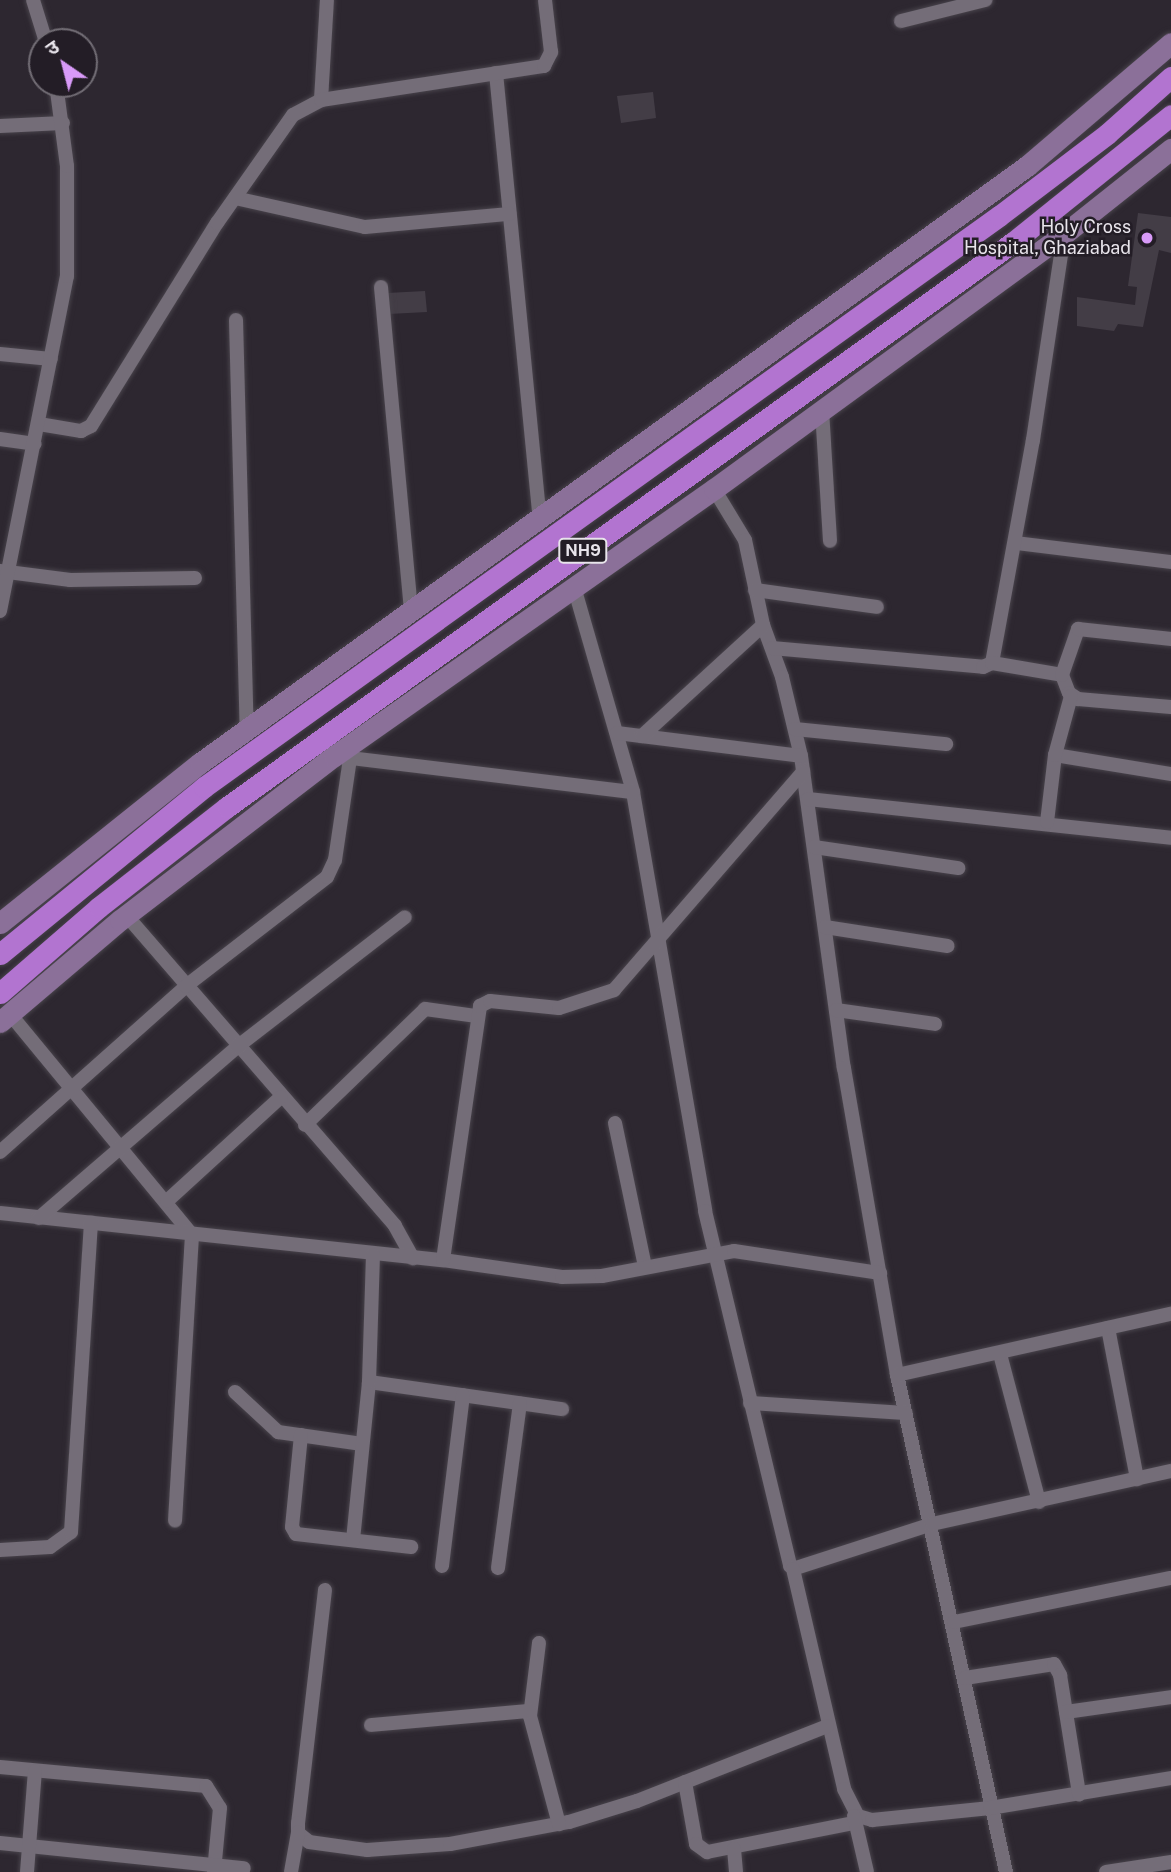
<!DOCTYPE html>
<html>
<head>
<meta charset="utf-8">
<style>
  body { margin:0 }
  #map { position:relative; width:1171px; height:1872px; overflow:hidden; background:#2d2730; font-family:"Public Sans","Noto Sans Devanagari",sans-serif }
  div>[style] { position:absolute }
  .building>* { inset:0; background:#433d46 }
  .roads { filter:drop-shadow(0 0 2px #48434b) drop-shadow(0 0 2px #48434b) }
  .minor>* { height:14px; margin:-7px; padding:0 7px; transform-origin:7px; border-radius:7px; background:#746d78 }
  .secondary>* { height:21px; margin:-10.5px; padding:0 10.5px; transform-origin:10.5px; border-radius:10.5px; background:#8b7099 }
  .trunk>* { height:21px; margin:-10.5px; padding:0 10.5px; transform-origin:10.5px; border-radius:10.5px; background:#b274d0 }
  .dots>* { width:19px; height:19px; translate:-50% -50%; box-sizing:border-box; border:4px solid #231d26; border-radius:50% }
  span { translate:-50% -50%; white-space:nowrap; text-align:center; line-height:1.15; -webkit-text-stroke:5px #231d26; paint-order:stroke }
  .shield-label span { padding:2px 5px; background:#231d26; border:2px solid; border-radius:5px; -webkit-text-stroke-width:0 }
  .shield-label { font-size:16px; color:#e8e4eb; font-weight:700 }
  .poi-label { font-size:18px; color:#e8e4eb }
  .right { translate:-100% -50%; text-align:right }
  .north { position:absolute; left:28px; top:28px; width:70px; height:70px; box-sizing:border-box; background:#231d26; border:2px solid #726d75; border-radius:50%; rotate:325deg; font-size:19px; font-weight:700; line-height:28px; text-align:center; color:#e8e4eb }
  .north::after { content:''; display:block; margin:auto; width:24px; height:32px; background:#d89af8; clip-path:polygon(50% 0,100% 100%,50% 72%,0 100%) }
</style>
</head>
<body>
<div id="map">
  <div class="building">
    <i style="clip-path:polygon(653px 92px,656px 118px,621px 123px,617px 96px)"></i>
    <i style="clip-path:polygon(1138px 213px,1171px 217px,1171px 253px,1159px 250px,1143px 327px,1118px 324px,1114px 331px,1077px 326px,1077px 297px,1135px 305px,1137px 287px,1128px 286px)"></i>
    <i style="clip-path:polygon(425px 291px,427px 312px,389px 314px,387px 293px)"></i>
  </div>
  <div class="roads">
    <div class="minor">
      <i style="left:33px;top:0;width:44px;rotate:72.8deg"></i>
      <i style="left:901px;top:21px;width:87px;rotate:-14deg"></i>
      <i style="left:496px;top:73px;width:447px;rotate:84.4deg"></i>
      <i style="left:321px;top:100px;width:100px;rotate:-86.6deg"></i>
      <i style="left:0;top:126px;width:63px;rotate:-2.7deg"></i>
      <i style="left:235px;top:198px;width:133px;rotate:12.6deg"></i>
      <i style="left:365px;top:227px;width:145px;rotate:-5.2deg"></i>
      <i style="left:381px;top:287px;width:325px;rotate:84.7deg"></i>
      <i style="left:236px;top:320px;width:409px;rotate:88.5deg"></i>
      <i style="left:0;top:354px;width:51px;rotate:5.6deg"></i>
      <i style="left:822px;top:410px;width:131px;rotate:86.5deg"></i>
      <i style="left:39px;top:424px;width:43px;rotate:9.5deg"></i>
      <i style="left:81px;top:431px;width:11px;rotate:-27deg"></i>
      <i style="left:91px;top:426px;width:239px;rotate:-58.2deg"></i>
      <i style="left:217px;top:223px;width:132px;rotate:-54.9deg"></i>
      <i style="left:293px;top:115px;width:32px;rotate:-28deg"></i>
      <i style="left:321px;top:100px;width:226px;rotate:-8.7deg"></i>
      <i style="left:544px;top:66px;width:16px;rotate:-63deg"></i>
      <i style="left:551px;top:52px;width:52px;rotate:-96.6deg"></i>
      <i style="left:0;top:439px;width:35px;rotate:8deg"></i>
      <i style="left:714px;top:489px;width:60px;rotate:58.7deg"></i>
      <i style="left:745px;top:540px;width:87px;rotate:78deg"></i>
      <i style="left:763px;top:625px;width:55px;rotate:69.9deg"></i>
      <i style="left:782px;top:677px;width:81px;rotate:76.5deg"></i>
      <i style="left:801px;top:756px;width:315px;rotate:82.2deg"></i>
      <i style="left:844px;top:1068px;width:312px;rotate:80.2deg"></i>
      <i style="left:897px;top:1375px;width:509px;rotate:77.63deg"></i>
      <i style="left:1016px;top:543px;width:156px;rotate:7deg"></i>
      <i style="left:0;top:571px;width:71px;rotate:7.3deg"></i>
      <i style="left:70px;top:580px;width:125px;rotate:-0.9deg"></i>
      <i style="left:574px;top:587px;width:213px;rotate:73.9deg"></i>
      <i style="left:633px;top:792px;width:425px;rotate:80.2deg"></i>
      <i style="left:705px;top:1211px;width:365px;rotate:76.5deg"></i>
      <i style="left:790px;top:1566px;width:6px;rotate:18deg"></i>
      <i style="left:796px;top:1568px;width:143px;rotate:-17.9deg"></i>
      <i style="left:932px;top:1524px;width:245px;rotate:-12.5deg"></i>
      <i style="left:755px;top:590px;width:123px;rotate:7.9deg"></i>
      <i style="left:0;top:611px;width:342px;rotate:-78.7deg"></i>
      <i style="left:67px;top:276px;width:110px;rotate:-90deg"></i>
      <i style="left:67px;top:166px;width:83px;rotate:-97.6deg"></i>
      <i style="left:772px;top:648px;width:212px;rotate:5.1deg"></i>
      <i style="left:983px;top:667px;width:10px;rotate:-24deg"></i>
      <i style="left:992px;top:663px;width:227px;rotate:-79.6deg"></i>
      <i style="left:1033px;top:440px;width:208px;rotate:-81.4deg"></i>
      <i style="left:992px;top:663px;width:71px;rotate:9.7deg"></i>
      <i style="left:1062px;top:675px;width:19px;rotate:69deg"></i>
      <i style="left:1069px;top:693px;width:11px;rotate:34deg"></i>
      <i style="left:1078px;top:699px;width:93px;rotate:4.9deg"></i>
      <i style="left:1062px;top:675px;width:49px;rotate:-70.8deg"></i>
      <i style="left:1078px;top:629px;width:94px;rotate:6.1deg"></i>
      <i style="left:795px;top:729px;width:152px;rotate:5.7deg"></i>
      <i style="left:617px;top:733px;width:185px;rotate:7.1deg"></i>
      <i style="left:642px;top:736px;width:164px;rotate:-42.5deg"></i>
      <i style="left:1055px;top:755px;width:118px;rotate:9.3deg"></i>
      <i style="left:342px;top:757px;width:293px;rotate:6.9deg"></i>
      <i style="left:808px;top:799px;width:365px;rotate:6.1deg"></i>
      <i style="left:1047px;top:822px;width:67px;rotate:-83.2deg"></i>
      <i style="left:1055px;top:755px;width:61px;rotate:-74.8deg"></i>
      <i style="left:814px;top:847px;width:146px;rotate:8.3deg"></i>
      <i style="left:126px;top:915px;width:411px;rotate:49.1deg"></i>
      <i style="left:395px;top:1226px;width:37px;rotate:61deg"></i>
      <i style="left:825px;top:927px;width:124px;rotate:8.8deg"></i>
      <i style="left:836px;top:1010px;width:100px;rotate:8deg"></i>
      <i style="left:10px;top:1014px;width:286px;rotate:50.5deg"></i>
      <i style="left:192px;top:1235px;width:286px;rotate:93.4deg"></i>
      <i style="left:615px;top:1123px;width:146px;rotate:78.2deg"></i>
      <i style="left:305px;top:1125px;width:167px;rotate:-44deg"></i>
      <i style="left:425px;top:1009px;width:51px;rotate:7.8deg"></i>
      <i style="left:0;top:1152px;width:249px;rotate:-41.7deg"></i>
      <i style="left:186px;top:986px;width:178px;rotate:-37.7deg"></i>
      <i style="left:327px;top:877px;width:19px;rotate:-65deg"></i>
      <i style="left:335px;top:860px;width:103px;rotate:-81.6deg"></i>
      <i style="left:167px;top:1201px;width:154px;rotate:-42.4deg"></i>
      <i style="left:0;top:1213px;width:445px;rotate:6.1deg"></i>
      <i style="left:443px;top:1260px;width:120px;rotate:8.1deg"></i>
      <i style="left:562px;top:1277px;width:40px;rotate:-1.4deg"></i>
      <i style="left:602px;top:1276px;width:134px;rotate:-10.7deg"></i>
      <i style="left:734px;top:1251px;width:148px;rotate:8.6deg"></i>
      <i style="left:39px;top:1218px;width:262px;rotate:-40.8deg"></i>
      <i style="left:237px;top:1047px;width:212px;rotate:-37.7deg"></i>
      <i style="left:443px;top:1260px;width:257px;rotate:-81.7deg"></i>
      <i style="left:480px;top:1006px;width:11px;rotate:-27deg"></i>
      <i style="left:490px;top:1001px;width:69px;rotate:5.8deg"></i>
      <i style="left:559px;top:1008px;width:58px;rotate:-18.1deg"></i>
      <i style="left:614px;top:990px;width:289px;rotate:-49.1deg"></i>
      <i style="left:1108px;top:1328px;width:154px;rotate:79.1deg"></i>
      <i style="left:1000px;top:1354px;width:153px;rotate:75.2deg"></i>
      <i style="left:897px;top:1375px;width:281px;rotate:-12.6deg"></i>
      <i style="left:369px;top:1382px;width:195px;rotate:8deg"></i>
      <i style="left:235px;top:1392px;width:59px;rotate:42.9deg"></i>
      <i style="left:278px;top:1432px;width:85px;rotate:8.1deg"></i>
      <i style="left:750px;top:1403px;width:156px;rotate:3.7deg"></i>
      <i style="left:301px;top:1435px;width:92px;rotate:95.6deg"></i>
      <i style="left:292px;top:1527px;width:8px;rotate:60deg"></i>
      <i style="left:296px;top:1534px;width:116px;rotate:6.4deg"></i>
      <i style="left:353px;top:1540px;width:159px;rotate:-84.2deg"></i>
      <i style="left:369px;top:1382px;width:127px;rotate:-88.2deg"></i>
      <i style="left:0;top:1550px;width:50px;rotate:-3.4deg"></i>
      <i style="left:50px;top:1547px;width:26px;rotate:-36deg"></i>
      <i style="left:71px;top:1532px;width:310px;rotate:-86.3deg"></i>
      <i style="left:442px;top:1566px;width:172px;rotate:-83deg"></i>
      <i style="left:498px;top:1568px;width:166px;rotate:-82.4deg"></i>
      <i style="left:793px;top:1569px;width:226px;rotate:76.9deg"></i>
      <i style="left:844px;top:1789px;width:30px;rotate:63deg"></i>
      <i style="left:858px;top:1816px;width:15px;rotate:16deg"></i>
      <i style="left:872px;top:1820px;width:119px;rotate:-5.8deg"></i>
      <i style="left:990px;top:1808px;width:183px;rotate:-9.4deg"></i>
      <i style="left:325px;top:1590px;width:235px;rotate:96.6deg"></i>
      <i style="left:298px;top:1823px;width:10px;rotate:90deg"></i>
      <i style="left:298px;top:1833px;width:14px;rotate:39deg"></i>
      <i style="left:309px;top:1842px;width:59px;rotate:7.9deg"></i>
      <i style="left:367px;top:1850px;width:83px;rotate:-4.1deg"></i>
      <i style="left:450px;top:1844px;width:121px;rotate:-10.5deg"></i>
      <i style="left:569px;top:1822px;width:71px;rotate:-17.2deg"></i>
      <i style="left:637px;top:1801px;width:204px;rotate:-21.5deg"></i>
      <i style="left:954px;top:1622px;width:221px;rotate:-11.5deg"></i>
      <i style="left:539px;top:1643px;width:74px;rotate:97deg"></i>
      <i style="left:530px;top:1716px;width:112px;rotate:75deg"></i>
      <i style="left:965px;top:1678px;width:90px;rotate:-8.9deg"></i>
      <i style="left:1054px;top:1664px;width:13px;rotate:61deg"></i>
      <i style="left:1060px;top:1675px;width:121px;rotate:80.9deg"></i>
      <i style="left:1066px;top:1712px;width:106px;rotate:-8.1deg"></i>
      <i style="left:371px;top:1725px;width:159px;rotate:-5.1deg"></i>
      <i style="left:0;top:1767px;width:207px;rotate:5.3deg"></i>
      <i style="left:206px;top:1786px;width:26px;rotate:58deg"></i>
      <i style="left:220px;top:1808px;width:64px;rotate:95.4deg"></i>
      <i style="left:685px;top:1782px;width:63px;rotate:79.9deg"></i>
      <i style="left:696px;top:1844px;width:14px;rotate:36deg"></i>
      <i style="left:707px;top:1852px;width:150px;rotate:-11.2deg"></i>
      <i style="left:854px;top:1816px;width:57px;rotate:76.9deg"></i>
      <i style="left:0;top:1843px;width:245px;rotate:5.9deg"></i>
      <i style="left:734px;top:1849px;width:23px;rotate:85deg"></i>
      <i style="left:27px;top:1872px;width:101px;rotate:-85.5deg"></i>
      <i style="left:291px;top:1872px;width:40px;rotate:-80deg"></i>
      <i style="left:1106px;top:1872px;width:66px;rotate:-8.7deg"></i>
    </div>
    <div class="secondary">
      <i style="left:0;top:923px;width:256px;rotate:-38.7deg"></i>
      <i style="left:200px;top:763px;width:1020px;rotate:-35.83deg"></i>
      <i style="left:1027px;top:166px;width:189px;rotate:-40.5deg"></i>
      <i style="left:0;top:1022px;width:157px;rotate:-40.4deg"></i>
      <i style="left:120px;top:920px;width:270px;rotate:-37.5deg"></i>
      <i style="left:334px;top:756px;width:464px;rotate:-35.1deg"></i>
      <i style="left:714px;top:489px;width:433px;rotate:-36.1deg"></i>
      <i style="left:1064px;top:234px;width:137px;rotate:-38.5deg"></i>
    </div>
    <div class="trunk">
      <i style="left:0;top:954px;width:264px;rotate:-39.3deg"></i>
      <i style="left:204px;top:787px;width:979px;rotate:-35.69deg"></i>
      <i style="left:999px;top:216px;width:136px;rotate:-37.2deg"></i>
      <i style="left:1107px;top:134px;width:86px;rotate:-41.7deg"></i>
      <i style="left:0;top:993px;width:131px;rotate:-41deg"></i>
      <i style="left:99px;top:907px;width:162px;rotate:-38deg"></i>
      <i style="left:227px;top:807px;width:967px;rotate:-35.7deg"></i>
      <i style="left:1012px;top:243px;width:204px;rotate:-38.8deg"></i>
    </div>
  </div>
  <div class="dots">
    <i style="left:1147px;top:238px;background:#d89af8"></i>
  </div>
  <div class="shield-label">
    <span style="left:583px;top:551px">NH9</span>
  </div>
  <div class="poi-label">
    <span class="right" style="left:1131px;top:238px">Holy Cross<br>Hospital, Ghaziabad</span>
  </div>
  <div class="north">उ</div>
</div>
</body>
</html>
